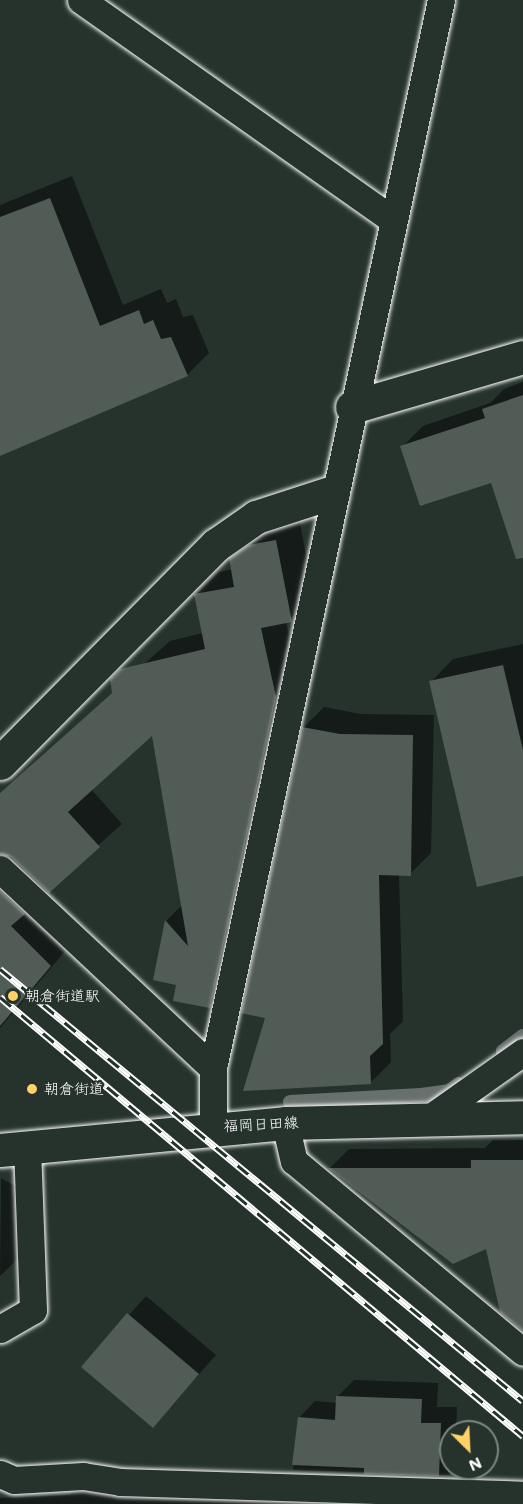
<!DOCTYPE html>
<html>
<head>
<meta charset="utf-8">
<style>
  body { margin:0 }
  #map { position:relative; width:523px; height:1504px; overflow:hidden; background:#26332d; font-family:Mali,"Klee One",sans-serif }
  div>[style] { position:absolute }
  .shadow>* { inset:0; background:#0007 }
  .stream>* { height:14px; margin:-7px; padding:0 7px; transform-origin:7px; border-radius:7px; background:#67706c }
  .building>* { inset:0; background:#515c57 }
  .roads { filter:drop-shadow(0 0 2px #fff) drop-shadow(0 0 2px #fff) }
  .service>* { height:27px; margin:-13.5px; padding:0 13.5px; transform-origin:13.5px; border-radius:13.5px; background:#26332d }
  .minor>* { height:33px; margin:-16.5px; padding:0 16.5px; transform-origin:16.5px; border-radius:16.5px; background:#26332d }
  .secondary>* { height:33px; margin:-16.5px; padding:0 16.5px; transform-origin:16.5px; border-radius:16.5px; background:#26332d }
  .rail>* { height:7px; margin-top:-3.5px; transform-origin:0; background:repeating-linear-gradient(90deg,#26332d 0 14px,#fff 0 28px); box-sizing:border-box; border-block:2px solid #fff }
  .dots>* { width:16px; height:16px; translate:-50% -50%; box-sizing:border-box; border:3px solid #26332d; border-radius:50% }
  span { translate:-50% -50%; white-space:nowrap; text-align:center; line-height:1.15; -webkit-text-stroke:4.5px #26332d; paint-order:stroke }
  .poi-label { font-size:15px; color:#fff }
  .left { translate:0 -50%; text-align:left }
  .street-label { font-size:15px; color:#fff }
  .north { position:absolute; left:439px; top:1420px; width:60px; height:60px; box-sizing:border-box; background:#26332d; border:2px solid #7d8581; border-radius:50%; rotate:156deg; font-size:16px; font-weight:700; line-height:24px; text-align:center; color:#fff }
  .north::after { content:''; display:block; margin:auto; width:21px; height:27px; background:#ffd166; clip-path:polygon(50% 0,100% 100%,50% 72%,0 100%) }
</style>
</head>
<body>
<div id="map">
  <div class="shadow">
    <i style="clip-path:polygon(72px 176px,123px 305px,161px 289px,167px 303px,176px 299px,183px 317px,193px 315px,209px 353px,187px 375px,0 454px,0 205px)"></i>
    <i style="clip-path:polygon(523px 382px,523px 506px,491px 481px,402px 447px,423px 426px,490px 403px,504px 389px)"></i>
    <i style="clip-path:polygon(299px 518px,314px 598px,286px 622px,298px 674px,232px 983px,209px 1006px,178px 984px,155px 979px,166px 921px,182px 905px,153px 733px,91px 789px,122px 824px,38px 899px,72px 943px,0 1028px,0 793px,170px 641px,203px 633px,196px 595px,219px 572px,233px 569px,231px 559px,254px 536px,273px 523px)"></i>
    <i style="clip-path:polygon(523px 644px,523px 875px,431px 682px,453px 659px)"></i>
    <i style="clip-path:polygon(324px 707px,361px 714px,434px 715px,431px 853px,410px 874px,399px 874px,403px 1021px,390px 1034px,391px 1062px,370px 1083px,267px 1017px,303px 728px)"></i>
    <i style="clip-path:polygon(493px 1140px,523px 1140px,523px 1306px,487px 1247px,330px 1168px,349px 1149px,485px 1148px)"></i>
    <i style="clip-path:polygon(1px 1178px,24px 1191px,31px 1246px,0 1276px)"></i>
    <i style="clip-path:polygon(146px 1296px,216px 1355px,153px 1426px,83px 1367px)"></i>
    <i style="clip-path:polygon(354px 1380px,438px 1383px,437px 1407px,457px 1407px,456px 1432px,451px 1432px,451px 1468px,456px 1468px,448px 1475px,293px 1470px,299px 1418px,315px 1401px,337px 1403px,337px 1397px)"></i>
    <i style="clip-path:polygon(83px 1482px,468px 1504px,0 1504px,0 1498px,70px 1495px)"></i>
  </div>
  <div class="stream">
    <i style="left:503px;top:1051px;width:25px;rotate:-37deg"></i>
    <i style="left:290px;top:1102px;width:131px;rotate:-3.1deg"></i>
    <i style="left:421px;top:1095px;width:28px;rotate:-8deg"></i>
    <i style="left:449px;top:1091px;width:12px;rotate:-35deg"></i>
  </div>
  <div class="building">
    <i style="clip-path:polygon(50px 198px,100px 326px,139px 310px,144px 324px,153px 320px,161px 339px,171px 337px,188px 376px,0 456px,0 217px)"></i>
    <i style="clip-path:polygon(523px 395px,523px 558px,516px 559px,491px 483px,420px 506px,400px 446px,485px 418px,482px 409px)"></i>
    <i style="clip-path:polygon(276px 540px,292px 622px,261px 628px,276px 697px,210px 1008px,173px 1001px,176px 985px,153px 980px,165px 920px,188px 946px,152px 736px,68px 812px,100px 847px,49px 893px,11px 857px,0 854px,0 793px,112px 693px,110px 679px,120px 669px,205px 649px,194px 594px,234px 587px,229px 558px,249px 545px)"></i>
    <i style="clip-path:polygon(503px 665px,523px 750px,523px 876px,477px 887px,429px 681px)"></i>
    <i style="clip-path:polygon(302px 727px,340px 734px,413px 735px,411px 876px,379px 875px,383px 1044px,370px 1056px,371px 1084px,243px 1091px,265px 1018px,241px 1013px)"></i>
    <i style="clip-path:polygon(0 891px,25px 914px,11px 926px,51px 966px,0 1026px)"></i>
    <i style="clip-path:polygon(471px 1160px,523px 1160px,523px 1331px,500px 1312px,486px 1249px,453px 1264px,328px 1168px,471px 1168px)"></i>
    <i style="clip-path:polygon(127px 1313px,199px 1374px,153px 1428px,81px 1367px)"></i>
    <i style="clip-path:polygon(336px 1396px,422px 1399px,421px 1423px,441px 1423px,439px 1476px,364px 1474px,364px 1468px,292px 1465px,298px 1417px,335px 1420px)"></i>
  </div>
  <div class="roads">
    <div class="service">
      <i style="left:81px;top:0;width:380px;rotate:35.2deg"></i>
      <i style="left:0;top:869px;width:291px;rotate:43.1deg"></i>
      <i style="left:431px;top:1117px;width:113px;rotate:-35.2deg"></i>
      <i style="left:285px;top:1123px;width:39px;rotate:77deg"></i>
      <i style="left:294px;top:1161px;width:298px;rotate:39.8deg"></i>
      <i style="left:213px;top:1127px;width:59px;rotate:-90deg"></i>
      <i style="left:213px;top:1068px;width:1092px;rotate:-77.95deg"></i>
      <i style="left:0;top:1329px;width:38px;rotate:-30deg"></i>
      <i style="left:33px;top:1310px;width:163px;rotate:-92.1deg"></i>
      <i style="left:0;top:1474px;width:15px;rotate:23deg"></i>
      <i style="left:14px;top:1480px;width:69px;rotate:-3.3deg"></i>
      <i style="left:83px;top:1476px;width:37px;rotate:9deg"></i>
      <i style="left:120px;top:1482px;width:403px;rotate:1.8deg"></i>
    </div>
    <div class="minor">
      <i style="left:352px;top:407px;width:178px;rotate:-16.3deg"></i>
      <i style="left:0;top:763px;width:307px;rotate:-45.3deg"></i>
      <i style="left:216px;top:545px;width:49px;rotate:-35deg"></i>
      <i style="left:256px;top:517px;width:81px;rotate:-18deg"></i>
    </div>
    <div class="secondary">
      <i style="left:0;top:1150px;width:286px;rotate:-5.4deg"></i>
      <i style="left:285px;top:1123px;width:238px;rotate:-1.4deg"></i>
    </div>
  </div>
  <div class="rail">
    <i style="left:0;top:969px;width:678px;rotate:39.56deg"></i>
    <i style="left:0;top:997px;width:683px;rotate:40.01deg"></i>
  </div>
  <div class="dots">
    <i style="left:13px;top:996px;background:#ffd166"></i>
    <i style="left:32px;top:1089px;background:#ffd166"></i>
  </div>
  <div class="poi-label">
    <span class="left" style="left:25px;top:996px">朝倉街道駅</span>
    <span class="left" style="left:44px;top:1089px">朝倉街道</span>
  </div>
  <div class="street-label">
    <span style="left:261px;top:1124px;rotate:-3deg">福岡日田線</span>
  </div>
  <div class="north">N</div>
</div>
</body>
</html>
